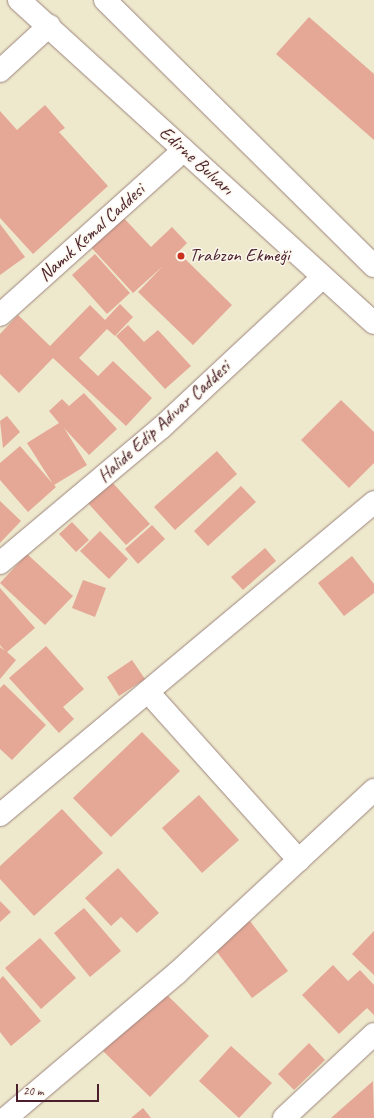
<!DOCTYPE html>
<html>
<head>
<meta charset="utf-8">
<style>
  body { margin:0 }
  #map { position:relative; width:374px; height:1118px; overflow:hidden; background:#eee8cd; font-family:Caveat,sans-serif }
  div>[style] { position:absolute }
  .building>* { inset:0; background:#e5a796 }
  .roads { filter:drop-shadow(0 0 1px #9c847c) drop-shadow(0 0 1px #9c847c) }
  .street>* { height:22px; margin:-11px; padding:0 11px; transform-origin:11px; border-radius:11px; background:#fff }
  .secondary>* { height:22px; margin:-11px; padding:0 11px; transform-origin:11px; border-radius:11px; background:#fff }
  .highway>* { height:22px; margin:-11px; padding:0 11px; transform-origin:11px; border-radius:11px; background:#fff }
  .dots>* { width:11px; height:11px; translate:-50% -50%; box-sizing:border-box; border:2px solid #fbf7ec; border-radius:50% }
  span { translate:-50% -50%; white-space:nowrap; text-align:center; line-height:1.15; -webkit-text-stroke:3px #fbf7ec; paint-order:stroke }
  .street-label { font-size:19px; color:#4a1f2b }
  .poi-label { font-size:19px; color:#4a1f2b }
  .left { translate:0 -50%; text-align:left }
  .scale { position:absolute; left:16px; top:1084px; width:83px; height:18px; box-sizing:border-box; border:2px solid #4a1f2b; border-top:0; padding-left:5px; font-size:12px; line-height:14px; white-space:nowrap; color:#4a1f2b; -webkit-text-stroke:3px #fbf7ec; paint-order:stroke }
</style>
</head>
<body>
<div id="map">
  <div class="building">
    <i style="clip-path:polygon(309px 17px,374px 74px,374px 140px,276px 54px)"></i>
    <i style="clip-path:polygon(45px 105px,65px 128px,59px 132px,108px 186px,33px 254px,0 218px,0 111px,17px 130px)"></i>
    <i style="clip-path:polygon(120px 214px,151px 247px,172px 227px,187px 243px,178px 252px,232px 305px,193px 345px,138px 292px,163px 266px,133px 293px,88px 244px)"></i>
    <i style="clip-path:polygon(0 224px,25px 257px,0 275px)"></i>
    <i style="clip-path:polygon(95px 254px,130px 293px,107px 314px,72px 275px)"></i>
    <i style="clip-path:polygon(120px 304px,133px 317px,115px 336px,107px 329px,79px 358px,98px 376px,113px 361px,152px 398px,126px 426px,53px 358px,19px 393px,0 374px,0 334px,18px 315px,50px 346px,90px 305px,105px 320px)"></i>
    <i style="clip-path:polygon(128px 325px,144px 342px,158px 330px,191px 366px,165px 389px,116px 336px)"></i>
    <i style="clip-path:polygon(84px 393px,117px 429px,89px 455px,64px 428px,87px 465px,54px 485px,56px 487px,28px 512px,0 480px,0 463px,20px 446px,53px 484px,27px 443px,59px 423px,49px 411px,62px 399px,69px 406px)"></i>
    <i style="clip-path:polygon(341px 400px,374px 432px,374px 463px,349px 488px,301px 440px)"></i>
    <i style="clip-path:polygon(7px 416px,20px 432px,3px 448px,0 421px)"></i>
    <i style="clip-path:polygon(217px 451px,237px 474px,175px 530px,154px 507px)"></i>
    <i style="clip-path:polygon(111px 481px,150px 524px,126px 545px,87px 502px)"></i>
    <i style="clip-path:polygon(241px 486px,256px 502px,208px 546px,194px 531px)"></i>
    <i style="clip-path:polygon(0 501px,21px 521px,0 543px)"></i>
    <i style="clip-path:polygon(72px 522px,89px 540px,76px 552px,59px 534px)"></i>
    <i style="clip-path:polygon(152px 525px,165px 539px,138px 564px,125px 549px)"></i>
    <i style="clip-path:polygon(100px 531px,128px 559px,109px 579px,80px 551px)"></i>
    <i style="clip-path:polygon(265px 548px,276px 561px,243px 590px,231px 577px)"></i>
    <i style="clip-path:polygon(27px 554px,73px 596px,45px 625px,0 583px)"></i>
    <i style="clip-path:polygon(352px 556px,374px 584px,374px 593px,344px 616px,318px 583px)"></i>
    <i style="clip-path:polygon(83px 580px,106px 588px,95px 617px,72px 608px)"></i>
    <i style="clip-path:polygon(0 588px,35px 628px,7px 652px,16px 660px,0 679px,0 647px,5px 651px,0 645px)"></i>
    <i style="clip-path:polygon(46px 646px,84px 689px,63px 707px,74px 719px,59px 733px,9px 678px)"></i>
    <i style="clip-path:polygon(132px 660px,145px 679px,119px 696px,107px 677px)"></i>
    <i style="clip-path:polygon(4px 684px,46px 725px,12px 760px,0 749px,0 688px)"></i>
    <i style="clip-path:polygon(142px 732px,180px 771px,111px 837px,73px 798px)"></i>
    <i style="clip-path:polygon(199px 795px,239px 840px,202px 873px,162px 828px)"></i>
    <i style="clip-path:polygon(62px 809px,103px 853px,34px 916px,0 879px,0 866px)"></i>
    <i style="clip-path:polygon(118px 868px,159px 913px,137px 933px,121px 917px,111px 926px,85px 898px)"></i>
    <i style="clip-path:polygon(0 901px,11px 912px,0 922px)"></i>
    <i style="clip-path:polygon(84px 908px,121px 951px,90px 977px,54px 933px)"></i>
    <i style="clip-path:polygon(250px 921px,288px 971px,252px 998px,214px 948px)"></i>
    <i style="clip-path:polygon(374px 931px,374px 975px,352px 954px)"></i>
    <i style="clip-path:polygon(40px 938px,76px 978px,41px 1009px,5px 968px)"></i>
    <i style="clip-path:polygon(333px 965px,348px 981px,360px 970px,374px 985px,374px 1015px,367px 1008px,339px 1034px,302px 995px)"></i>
    <i style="clip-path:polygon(3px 976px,41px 1021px,11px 1046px,0 1032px,0 979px)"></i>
    <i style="clip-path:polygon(163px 991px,209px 1036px,150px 1097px,103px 1051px)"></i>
    <i style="clip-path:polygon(309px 1043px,325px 1060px,294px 1090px,278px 1074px)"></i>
    <i style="clip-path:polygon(231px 1046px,272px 1083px,239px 1118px,199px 1081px)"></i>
    <i style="clip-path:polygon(373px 1081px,374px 1118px,331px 1118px)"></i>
    <i style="clip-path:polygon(143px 1108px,151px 1118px,131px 1118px)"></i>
  </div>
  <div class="roads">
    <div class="street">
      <i style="left:0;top:71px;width:67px;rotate:-42.6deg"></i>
      <i style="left:0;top:563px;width:210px;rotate:-40deg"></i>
      <i style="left:161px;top:428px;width:221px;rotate:-43deg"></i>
      <i style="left:148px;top:692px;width:226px;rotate:48.1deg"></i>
      <i style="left:0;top:815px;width:488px;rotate:-39.9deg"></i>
      <i style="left:6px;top:1118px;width:224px;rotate:-40.3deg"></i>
      <i style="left:177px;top:973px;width:269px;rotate:-42.9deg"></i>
      <i style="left:284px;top:1118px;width:123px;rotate:-43deg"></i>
    </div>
    <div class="secondary">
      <i style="left:0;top:315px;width:247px;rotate:-41.9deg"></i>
    </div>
    <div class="highway">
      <i style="left:19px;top:0;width:480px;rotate:42.3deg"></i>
      <i style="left:105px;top:0;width:378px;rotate:44.7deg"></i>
    </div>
  </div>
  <div class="dots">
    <i style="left:181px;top:256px;background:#c8321e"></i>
  </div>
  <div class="street-label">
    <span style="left:196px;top:161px;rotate:42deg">Edirne Bulvarı</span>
    <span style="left:92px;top:233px;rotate:-42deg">Namık Kemal Caddesi</span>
    <span style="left:164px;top:422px;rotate:-42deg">Halide Edip Adıvar Caddesi</span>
  </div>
  <div class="poi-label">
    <span class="left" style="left:189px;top:256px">Trabzon Ekmeği</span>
  </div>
  <div class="scale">20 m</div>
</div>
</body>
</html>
